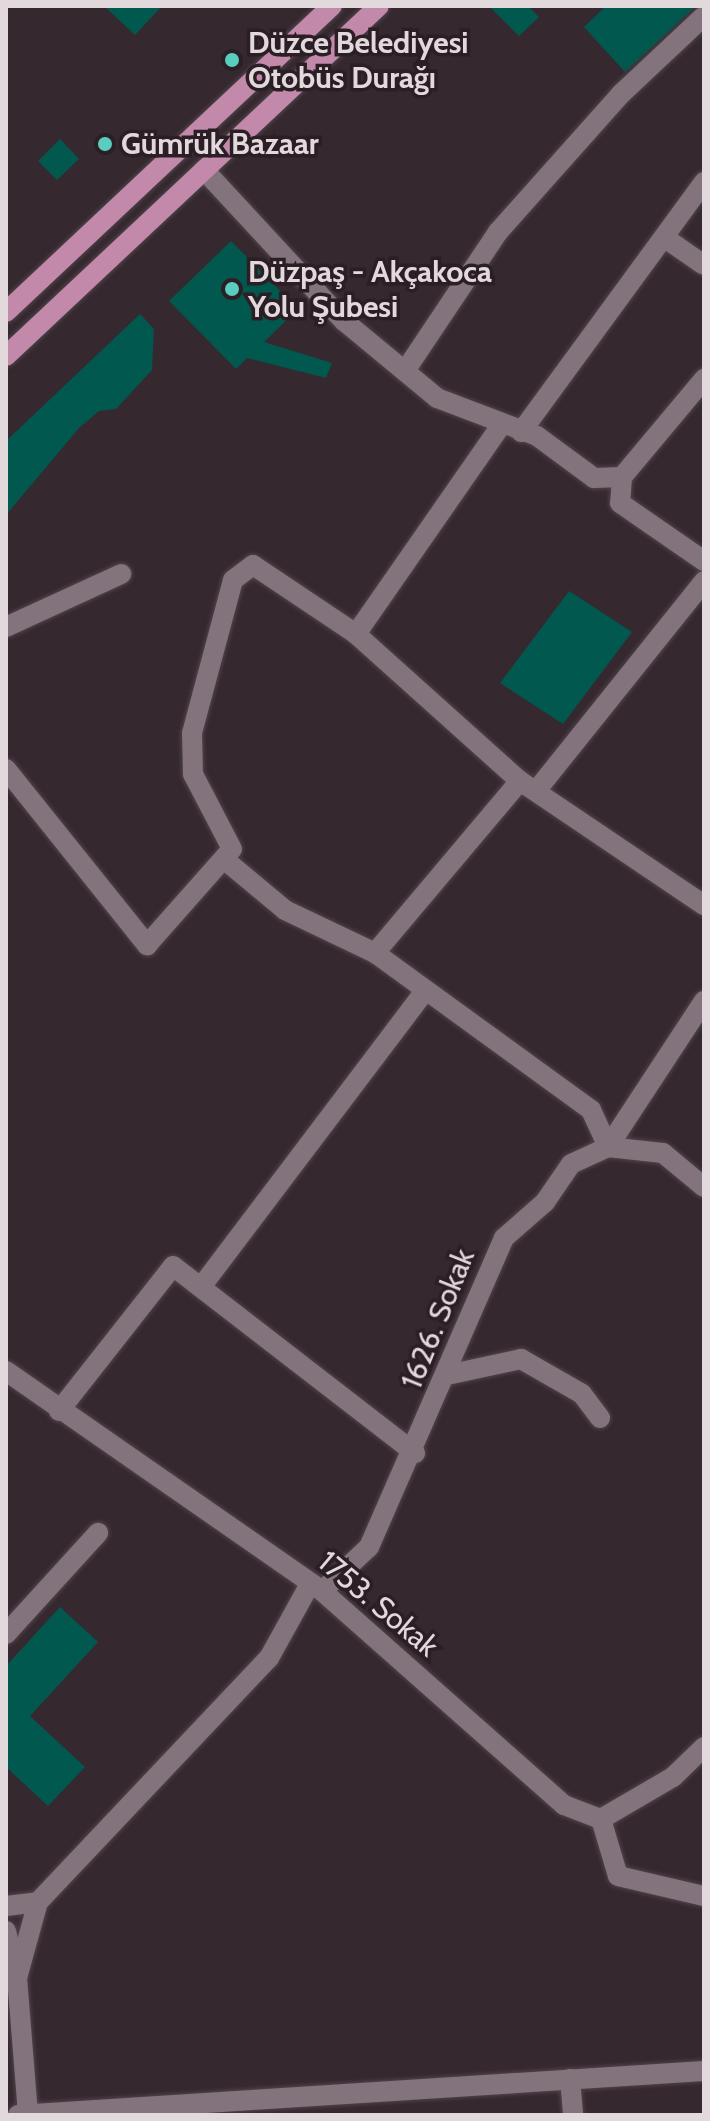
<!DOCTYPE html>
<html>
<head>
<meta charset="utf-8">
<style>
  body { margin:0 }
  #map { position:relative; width:710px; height:2121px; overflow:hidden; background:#35282f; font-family:Cabin,sans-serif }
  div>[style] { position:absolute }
  .building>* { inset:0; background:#00584f }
  .roads { filter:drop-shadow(0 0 2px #4f444a) drop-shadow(0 0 2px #4f444a) }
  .minor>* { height:20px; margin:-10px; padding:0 10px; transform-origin:10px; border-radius:10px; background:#83737c }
  .major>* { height:20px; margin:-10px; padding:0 10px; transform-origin:10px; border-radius:10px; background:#c389ab }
  .dots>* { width:22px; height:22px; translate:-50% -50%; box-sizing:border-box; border:4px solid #2b1e25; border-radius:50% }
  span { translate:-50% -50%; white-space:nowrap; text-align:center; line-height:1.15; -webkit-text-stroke:7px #2b1e25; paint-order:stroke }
  .poi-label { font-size:30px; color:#e2d9dd; font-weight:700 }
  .left { translate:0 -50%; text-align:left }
  .street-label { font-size:30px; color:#e2d9dd }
  .frame { position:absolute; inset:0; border:8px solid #e2d9dd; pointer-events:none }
</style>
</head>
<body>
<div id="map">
  <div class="building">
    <i style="clip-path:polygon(104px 6px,162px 6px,135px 35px)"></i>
    <i style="clip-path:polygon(489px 6px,528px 6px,539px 17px,519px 36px)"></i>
    <i style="clip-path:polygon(606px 6px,696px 6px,625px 72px,584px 27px)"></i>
    <i style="clip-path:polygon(60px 139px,79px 159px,57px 180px,38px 161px)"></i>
    <i style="clip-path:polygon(231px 241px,298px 309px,264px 342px,332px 363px,326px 378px,247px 358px,236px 369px,169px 301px)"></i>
    <i style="clip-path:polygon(140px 314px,154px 329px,152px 370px,116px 409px,99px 411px,79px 428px,6px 515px,6px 441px)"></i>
    <i style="clip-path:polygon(569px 591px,632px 632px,563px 724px,500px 683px)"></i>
    <i style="clip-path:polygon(60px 1607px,98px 1642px,30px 1716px,85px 1767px,48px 1806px,6px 1767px,6px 1666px)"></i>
  </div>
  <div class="roads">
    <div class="minor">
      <i style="left:204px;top:170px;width:206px;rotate:47.2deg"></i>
      <i style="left:344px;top:321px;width:121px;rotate:39.6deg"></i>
      <i style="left:437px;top:398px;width:107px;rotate:20.8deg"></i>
      <i style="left:537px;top:436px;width:71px;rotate:36.4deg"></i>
      <i style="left:594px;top:478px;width:28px;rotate:-2deg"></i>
      <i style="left:622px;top:477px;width:128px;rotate:-50.1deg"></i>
      <i style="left:665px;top:238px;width:47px;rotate:34.7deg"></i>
      <i style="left:405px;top:371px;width:167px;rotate:-56.2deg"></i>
      <i style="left:498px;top:232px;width:186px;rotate:-48.3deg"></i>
      <i style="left:622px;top:93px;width:112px;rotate:-43.2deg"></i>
      <i style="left:521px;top:432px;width:310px;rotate:-53.8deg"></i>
      <i style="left:622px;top:477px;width:26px;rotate:94deg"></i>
      <i style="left:620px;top:503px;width:102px;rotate:34.6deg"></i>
      <i style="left:6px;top:627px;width:127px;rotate:-24.7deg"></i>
      <i style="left:356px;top:634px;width:252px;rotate:-55.2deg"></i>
      <i style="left:6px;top:769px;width:226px;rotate:51.3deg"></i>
      <i style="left:147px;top:945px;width:128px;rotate:-48.5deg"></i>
      <i style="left:232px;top:849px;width:85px;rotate:-117.5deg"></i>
      <i style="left:193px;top:774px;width:41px;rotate:-91.4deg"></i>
      <i style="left:192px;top:733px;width:158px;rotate:-75deg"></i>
      <i style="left:233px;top:580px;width:25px;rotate:-37deg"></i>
      <i style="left:253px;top:565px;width:124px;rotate:33.8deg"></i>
      <i style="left:356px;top:634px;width:220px;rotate:41.9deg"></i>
      <i style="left:520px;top:781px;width:222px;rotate:34deg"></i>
      <i style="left:536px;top:791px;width:269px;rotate:-51.3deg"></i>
      <i style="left:225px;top:860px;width:78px;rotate:39.8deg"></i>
      <i style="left:285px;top:910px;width:100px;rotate:25.5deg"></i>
      <i style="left:375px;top:953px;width:267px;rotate:36deg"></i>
      <i style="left:591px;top:1110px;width:41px;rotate:65.3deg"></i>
      <i style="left:375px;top:953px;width:225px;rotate:-49.9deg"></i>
      <i style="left:608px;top:1147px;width:175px;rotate:-56.7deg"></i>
      <i style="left:201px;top:1287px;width:370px;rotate:-52.9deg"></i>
      <i style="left:6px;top:1371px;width:385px;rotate:34.8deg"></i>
      <i style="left:322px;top:1591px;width:323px;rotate:41.5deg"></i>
      <i style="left:564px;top:1805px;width:40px;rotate:21deg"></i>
      <i style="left:601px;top:1819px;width:83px;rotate:-30.3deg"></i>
      <i style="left:673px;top:1777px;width:43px;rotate:-44.1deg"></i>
      <i style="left:447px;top:1375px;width:76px;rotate:-12.2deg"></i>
      <i style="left:521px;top:1359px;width:70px;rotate:29.8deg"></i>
      <i style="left:582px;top:1394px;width:30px;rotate:53deg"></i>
      <i style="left:59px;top:1411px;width:184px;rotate:-51.8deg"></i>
      <i style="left:173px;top:1266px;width:306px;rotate:37.7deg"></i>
      <i style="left:322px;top:1591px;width:64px;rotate:-43.1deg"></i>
      <i style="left:369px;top:1547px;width:337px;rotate:-66.4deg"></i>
      <i style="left:504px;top:1238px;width:55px;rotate:-41.3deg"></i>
      <i style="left:545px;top:1202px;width:46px;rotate:-55.6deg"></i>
      <i style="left:571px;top:1164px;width:41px;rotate:-24.7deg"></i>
      <i style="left:608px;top:1147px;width:55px;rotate:6.2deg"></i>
      <i style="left:663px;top:1153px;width:53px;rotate:39.7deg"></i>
      <i style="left:6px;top:1634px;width:137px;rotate:-47.7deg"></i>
      <i style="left:601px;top:1819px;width:59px;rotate:73.4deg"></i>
      <i style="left:618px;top:1876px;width:88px;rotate:13.1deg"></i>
      <i style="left:6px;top:1906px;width:32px;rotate:-7deg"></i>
      <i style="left:6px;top:1931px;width:44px;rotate:76.9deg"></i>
      <i style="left:570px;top:2079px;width:36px;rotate:85deg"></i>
      <i style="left:28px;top:2114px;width:136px;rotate:-94.6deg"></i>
      <i style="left:17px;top:1978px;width:79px;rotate:-74.6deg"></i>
      <i style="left:38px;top:1902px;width:336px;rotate:-46.6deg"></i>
      <i style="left:269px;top:1658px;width:85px;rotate:-61deg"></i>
      <i style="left:18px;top:2115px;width:687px;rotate:-3.67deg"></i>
    </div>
    <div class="major">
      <i style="left:6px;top:312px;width:447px;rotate:-43.2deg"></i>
      <i style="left:6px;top:356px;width:511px;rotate:-43.18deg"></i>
    </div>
  </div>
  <div class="dots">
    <i style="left:232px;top:60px;background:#59cebe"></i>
    <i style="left:105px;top:144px;background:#59cebe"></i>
    <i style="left:232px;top:289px;background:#59cebe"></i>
  </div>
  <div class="poi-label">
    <span class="left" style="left:248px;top:60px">Düzce Belediyesi<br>Otobüs Durağı</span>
    <span class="left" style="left:121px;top:144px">Gümrük Bazaar</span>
    <span class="left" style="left:248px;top:289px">Düzpaş - Akçakoca<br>Yolu Şubesi</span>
  </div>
  <div class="street-label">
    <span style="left:438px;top:1319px;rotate:-68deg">1626. Sokak</span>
    <span style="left:378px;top:1604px;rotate:40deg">1753. Sokak</span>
  </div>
  <div class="frame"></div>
</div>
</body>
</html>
